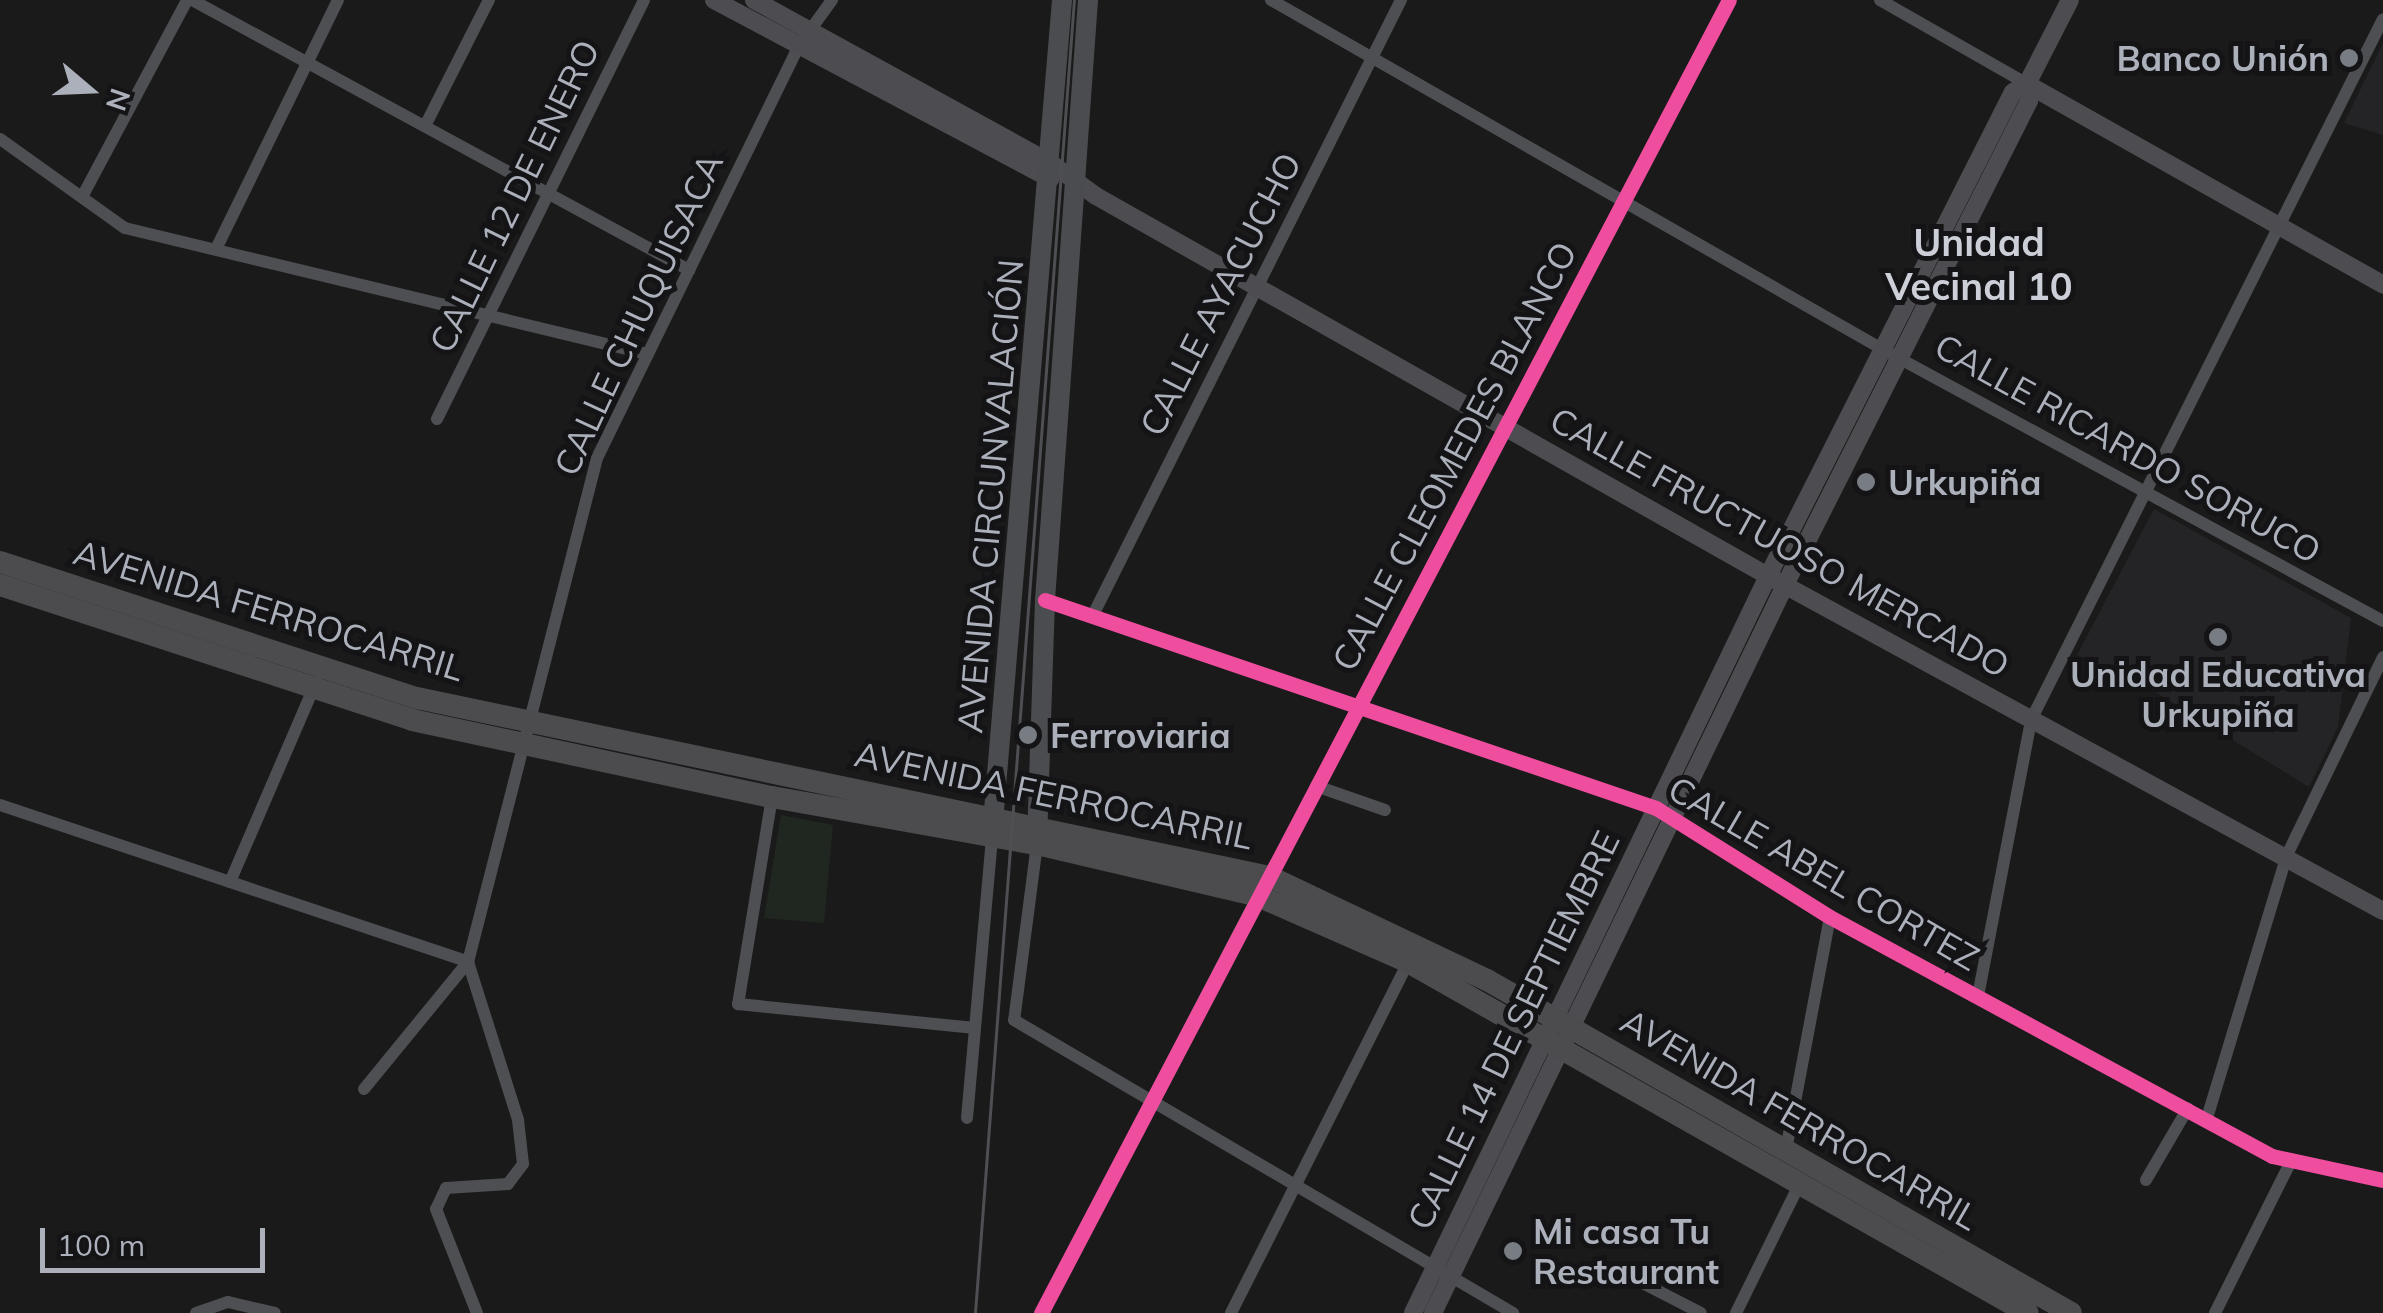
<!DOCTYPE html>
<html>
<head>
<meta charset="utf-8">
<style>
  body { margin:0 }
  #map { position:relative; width:2383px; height:1313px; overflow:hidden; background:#1a1a1a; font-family:Mulish,sans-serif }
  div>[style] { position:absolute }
  .built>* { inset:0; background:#242426 }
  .green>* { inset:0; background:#202721 }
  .street>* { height:12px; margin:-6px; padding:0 6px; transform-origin:6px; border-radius:6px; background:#4e4f53 }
  .secondary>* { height:18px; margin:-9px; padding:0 9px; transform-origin:9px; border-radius:9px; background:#4d4d51 }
  .primary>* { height:20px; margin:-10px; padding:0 10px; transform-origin:10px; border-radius:10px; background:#4b4c4f }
  .highway>* { height:22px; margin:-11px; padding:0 11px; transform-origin:11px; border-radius:11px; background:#4c4c4f }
  .tram>* { height:2.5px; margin:-1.25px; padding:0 1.25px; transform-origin:1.25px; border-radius:1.25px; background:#4e4f52 }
  .cycleway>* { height:15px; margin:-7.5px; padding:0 7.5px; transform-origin:7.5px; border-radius:7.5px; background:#ef4d9e }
  .dots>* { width:28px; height:28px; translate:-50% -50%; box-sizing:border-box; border:5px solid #141416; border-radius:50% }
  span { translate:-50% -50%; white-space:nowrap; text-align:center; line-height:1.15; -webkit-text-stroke:10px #141416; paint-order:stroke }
  .poi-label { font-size:35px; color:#abb0bb; font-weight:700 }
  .right { translate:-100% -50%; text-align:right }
  .left { translate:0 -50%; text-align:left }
  .street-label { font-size:35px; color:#abb0bb }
  .neighbourhood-label { font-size:38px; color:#cccfd7; font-weight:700 }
  .north { position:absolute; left:40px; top:40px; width:100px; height:100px; -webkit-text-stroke:8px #141416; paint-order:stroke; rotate:109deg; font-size:28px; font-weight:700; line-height:40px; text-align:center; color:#abb0bb }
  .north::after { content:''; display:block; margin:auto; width:35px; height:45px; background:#abb0bb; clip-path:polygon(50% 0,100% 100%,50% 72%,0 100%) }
  .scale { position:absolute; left:40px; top:1228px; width:225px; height:45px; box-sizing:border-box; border:5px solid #abb0bb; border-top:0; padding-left:12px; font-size:30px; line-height:35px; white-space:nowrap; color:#abb0bb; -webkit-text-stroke:8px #141416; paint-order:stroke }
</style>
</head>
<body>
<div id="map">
  <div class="built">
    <i style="clip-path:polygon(2383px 43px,2383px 135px,2344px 123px)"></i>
    <i style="clip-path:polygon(2154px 509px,2351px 618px,2338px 727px,2309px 787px,2147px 687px,2077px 655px)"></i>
  </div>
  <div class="green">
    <i style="clip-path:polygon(781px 815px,833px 825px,824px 923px,764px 918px)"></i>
  </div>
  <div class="street">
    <i style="left:192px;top:0;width:566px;rotate:28.51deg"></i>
    <i style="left:1271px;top:0;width:704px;rotate:29.73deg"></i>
    <i style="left:1882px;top:349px;width:570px;rotate:28.5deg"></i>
    <i style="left:1880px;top:0;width:169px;rotate:29.7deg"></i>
    <i style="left:427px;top:122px;width:137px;rotate:-63.1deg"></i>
    <i style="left:0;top:139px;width:153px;rotate:35.5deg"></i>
    <i style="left:125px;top:228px;width:538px;rotate:13.55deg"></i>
    <i style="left:82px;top:197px;width:223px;rotate:-61.9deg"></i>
    <i style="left:216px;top:249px;width:277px;rotate:-63.9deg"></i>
    <i style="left:437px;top:419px;width:467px;rotate:-63.7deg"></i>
    <i style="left:1045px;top:600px;width:645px;rotate:18.8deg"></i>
    <i style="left:1656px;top:808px;width:205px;rotate:32.1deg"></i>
    <i style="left:1830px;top:917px;width:502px;rotate:28.4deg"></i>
    <i style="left:2272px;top:1156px;width:114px;rotate:12.2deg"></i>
    <i style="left:1093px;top:615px;width:688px;rotate:-63.4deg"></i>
    <i style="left:1316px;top:786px;width:73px;rotate:19.2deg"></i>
    <i style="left:772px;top:797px;width:210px;rotate:99.3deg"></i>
    <i style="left:738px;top:1004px;width:238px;rotate:5.8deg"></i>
    <i style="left:0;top:805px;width:494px;rotate:18.5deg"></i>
    <i style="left:1037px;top:844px;width:177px;rotate:97.4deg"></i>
    <i style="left:1014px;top:1020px;width:579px;rotate:30.42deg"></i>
    <i style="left:1270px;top:877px;width:990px;rotate:-62.37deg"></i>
    <i style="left:230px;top:882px;width:218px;rotate:-66.7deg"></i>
    <i style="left:468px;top:962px;width:166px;rotate:72.4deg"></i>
    <i style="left:518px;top:1120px;width:44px;rotate:83.5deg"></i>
    <i style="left:523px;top:1164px;width:25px;rotate:127deg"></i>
    <i style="left:508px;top:1184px;width:62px;rotate:176.3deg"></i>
    <i style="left:446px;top:1188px;width:23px;rotate:115deg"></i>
    <i style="left:436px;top:1209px;width:112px;rotate:68.5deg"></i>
    <i style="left:1978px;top:996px;width:281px;rotate:-79.1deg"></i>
    <i style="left:2031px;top:720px;width:784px;rotate:-63.34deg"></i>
    <i style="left:364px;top:1089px;width:164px;rotate:-50.7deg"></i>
    <i style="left:468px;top:962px;width:520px;rotate:-75.64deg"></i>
    <i style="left:597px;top:458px;width:458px;rotate:-63.9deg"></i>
    <i style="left:798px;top:47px;width:58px;rotate:-54.1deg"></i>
    <i style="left:967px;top:1118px;width:283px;rotate:-84.9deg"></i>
    <i style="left:2207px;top:1118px;width:275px;rotate:-73.1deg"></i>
    <i style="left:2287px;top:855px;width:220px;rotate:-64.1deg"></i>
    <i style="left:1785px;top:1155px;width:242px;rotate:-79.3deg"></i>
    <i style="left:2146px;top:1180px;width:83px;rotate:-59.7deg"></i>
    <i style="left:1617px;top:1270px;width:94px;rotate:27.1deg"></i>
    <i style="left:196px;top:1313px;width:34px;rotate:-19deg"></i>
    <i style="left:228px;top:1302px;width:48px;rotate:13.2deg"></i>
    <i style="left:1041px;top:1313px;width:470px;rotate:-62.5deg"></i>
    <i style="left:1231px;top:1313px;width:393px;rotate:-63.2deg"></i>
    <i style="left:1736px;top:1313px;width:149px;rotate:-63.8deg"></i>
    <i style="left:2215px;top:1313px;width:168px;rotate:-63.4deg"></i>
  </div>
  <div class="secondary">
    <i style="left:714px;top:0;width:381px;rotate:28deg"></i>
    <i style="left:754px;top:0;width:337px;rotate:28.8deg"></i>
    <i style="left:1049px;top:162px;width:58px;rotate:35.9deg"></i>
    <i style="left:1096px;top:196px;width:772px;rotate:29.49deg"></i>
    <i style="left:1768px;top:576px;width:700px;rotate:28.58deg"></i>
    <i style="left:2027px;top:84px;width:409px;rotate:29.4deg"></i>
    <i style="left:1413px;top:1313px;width:818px;rotate:-64.28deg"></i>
    <i style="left:1768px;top:576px;width:542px;rotate:-63.15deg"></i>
    <i style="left:2013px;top:92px;width:16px;rotate:-30deg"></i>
    <i style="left:1433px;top:1313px;width:811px;rotate:-64.19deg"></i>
    <i style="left:1786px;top:583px;width:540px;rotate:-63.25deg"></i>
    <i style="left:2029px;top:101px;width:17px;rotate:-97deg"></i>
    <i style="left:2027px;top:84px;width:94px;rotate:-62.9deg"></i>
  </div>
  <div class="primary">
    <i style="left:992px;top:834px;width:837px;rotate:-85.2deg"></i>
    <i style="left:1037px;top:841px;width:241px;rotate:-88.1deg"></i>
    <i style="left:1045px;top:600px;width:602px;rotate:-85.9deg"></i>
  </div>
  <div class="highway">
    <i style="left:0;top:562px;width:439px;rotate:18.1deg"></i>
    <i style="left:417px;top:698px;width:872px;rotate:11.85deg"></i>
    <i style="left:1270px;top:877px;width:240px;rotate:25.4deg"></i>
    <i style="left:1487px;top:980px;width:672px;rotate:29.69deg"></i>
    <i style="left:0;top:585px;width:434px;rotate:18.1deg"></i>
    <i style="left:412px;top:720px;width:368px;rotate:12.1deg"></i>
    <i style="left:772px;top:797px;width:269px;rotate:10.1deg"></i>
    <i style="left:1037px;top:844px;width:227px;rotate:13.2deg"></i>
    <i style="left:1258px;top:896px;width:164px;rotate:23.7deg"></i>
    <i style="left:1408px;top:962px;width:712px;rotate:29.52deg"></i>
  </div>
  <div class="tram">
    <i style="left:975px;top:1313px;width:1317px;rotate:-85.69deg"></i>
  </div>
  <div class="cycleway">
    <i style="left:1045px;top:600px;width:645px;rotate:18.8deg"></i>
    <i style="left:1656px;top:808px;width:205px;rotate:32.1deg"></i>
    <i style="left:1830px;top:917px;width:502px;rotate:28.4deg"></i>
    <i style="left:2272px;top:1156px;width:114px;rotate:12.2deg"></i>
    <i style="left:1041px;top:1313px;width:1482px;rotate:-62.35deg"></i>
  </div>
  <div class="dots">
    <i style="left:2349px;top:58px;background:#787c83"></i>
    <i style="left:1866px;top:482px;background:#787c83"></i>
    <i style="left:2218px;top:637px;background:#787c83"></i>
    <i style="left:1028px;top:735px;background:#787c83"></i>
    <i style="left:1513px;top:1251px;background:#787c83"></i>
  </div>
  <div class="poi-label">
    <span class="right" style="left:2329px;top:58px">Banco Unión</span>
    <span class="left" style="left:1888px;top:482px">Urkupiña</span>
    <span style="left:2218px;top:694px">Unidad Educativa<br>Urkupiña</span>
    <span class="left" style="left:1050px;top:735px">Ferroviaria</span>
    <span class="left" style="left:1533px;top:1251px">Mi casa Tu<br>Restaurant</span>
  </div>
  <div class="street-label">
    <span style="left:514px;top:196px;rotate:-64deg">CALLE 12 DE ENERO</span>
    <span style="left:1220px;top:294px;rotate:-63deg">CALLE AYACUCHO</span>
    <span style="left:638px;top:314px;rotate:-65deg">CALLE CHUQUISACA</span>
    <span style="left:2128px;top:448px;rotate:29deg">CALLE RICARDO SORUCO</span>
    <span style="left:1454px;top:456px;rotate:-62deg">CALLE CLEOMEDES BLANCO</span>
    <span style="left:990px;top:496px;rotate:-85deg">AVENIDA CIRCUNVALACIÓN</span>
    <span style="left:1780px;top:542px;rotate:29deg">CALLE FRUCTUOSO MERCADO</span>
    <span style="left:269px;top:610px;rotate:17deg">AVENIDA FERROCARRIL</span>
    <span style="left:1054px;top:795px;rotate:12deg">AVENIDA FERROCARRIL</span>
    <span style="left:1824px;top:873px;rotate:30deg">CALLE ABEL CORTEZ</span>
    <span style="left:1513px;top:1030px;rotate:-64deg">CALLE 14 DE SEPTIEMBRE</span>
    <span style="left:1800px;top:1119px;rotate:30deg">AVENIDA FERROCARRIL</span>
  </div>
  <div class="neighbourhood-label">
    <span style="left:1979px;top:265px">Unidad<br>Vecinal 10</span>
  </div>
  <div class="north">N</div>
  <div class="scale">100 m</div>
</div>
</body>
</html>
